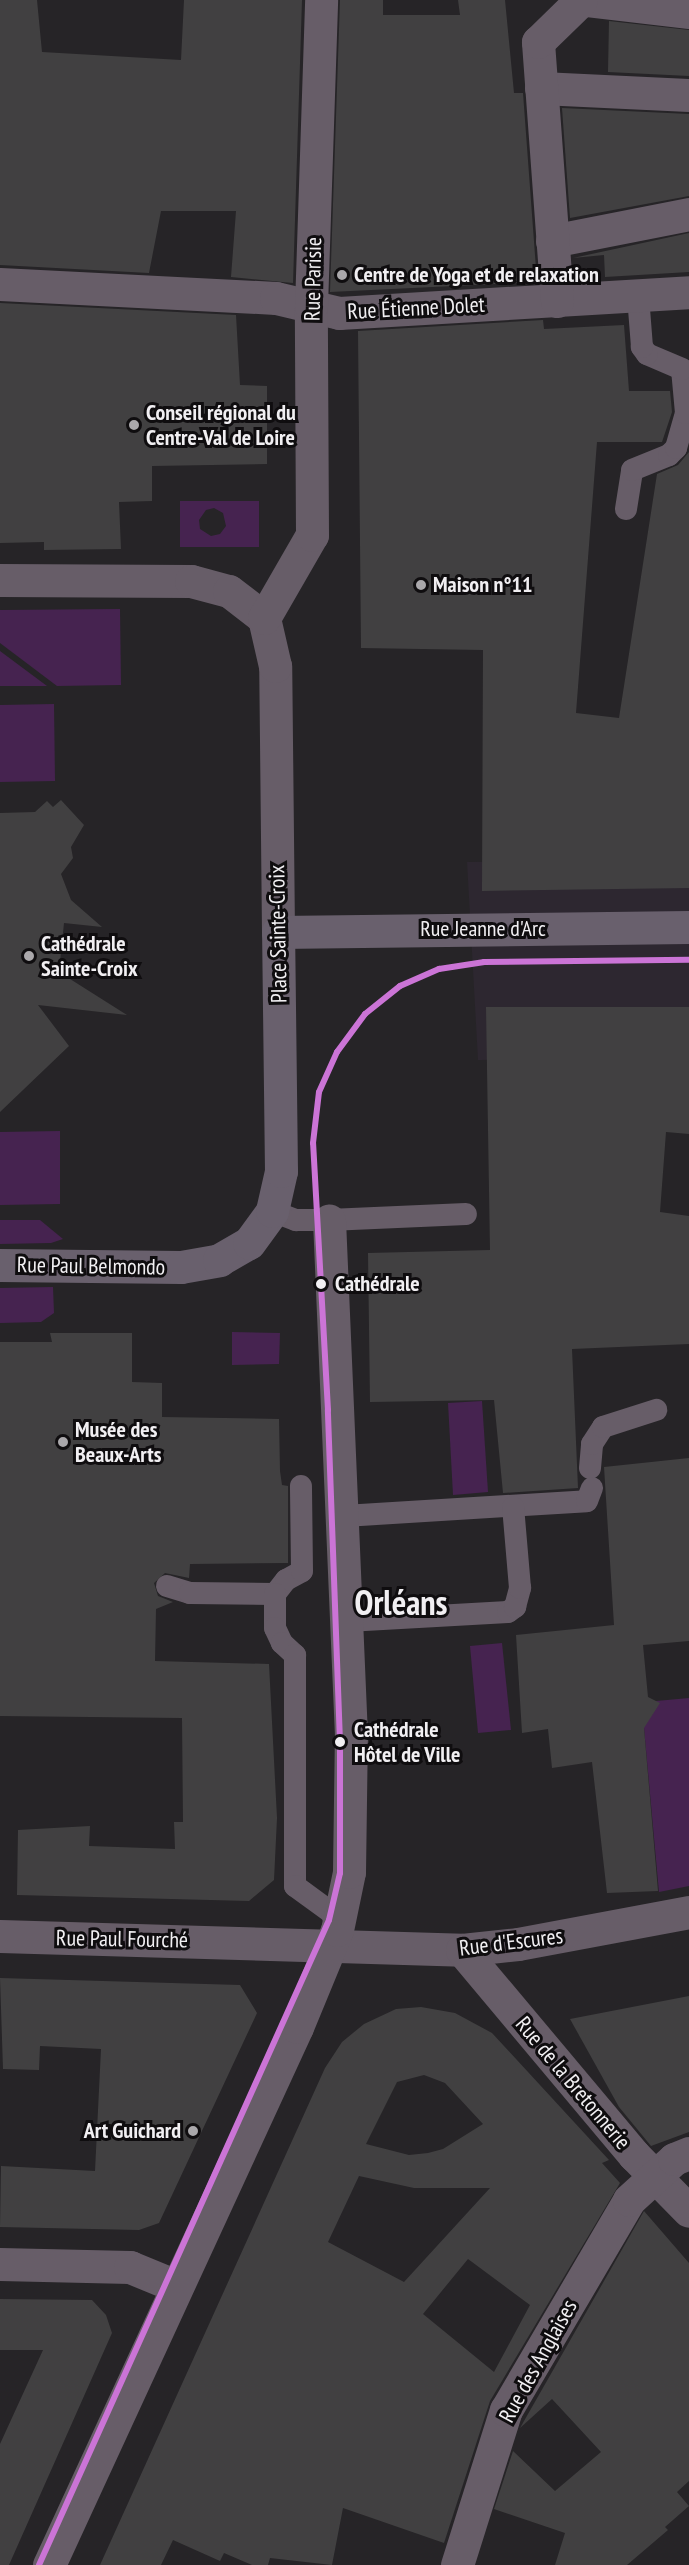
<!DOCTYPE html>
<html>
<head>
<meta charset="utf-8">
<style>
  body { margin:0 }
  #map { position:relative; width:689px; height:2565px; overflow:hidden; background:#262427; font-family:"PT Sans Narrow",sans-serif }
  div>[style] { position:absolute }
  .built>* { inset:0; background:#2d2730 }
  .green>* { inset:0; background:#462350 }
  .building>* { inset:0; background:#414041 }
  .lane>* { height:22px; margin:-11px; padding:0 11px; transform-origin:11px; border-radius:11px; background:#675d68 }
  .street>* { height:33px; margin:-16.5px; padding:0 16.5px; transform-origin:16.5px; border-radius:16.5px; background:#675d68 }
  .secondary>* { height:33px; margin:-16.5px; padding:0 16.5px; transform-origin:16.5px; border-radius:16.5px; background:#69606d }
  .tram-1>* { height:6px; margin:-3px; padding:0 3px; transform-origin:3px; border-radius:3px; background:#cb74d6 }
  .dots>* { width:16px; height:16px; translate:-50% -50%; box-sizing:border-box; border:3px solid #0f0d0f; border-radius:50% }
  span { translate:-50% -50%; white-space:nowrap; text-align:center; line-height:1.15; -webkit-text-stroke:6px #0f0d0f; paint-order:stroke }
  .poi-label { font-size:22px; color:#f1eff2; font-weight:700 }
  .left { translate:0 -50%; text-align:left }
  .right { translate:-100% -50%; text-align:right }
  .street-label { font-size:22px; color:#f1eff2 }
  .stop-label { font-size:22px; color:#f1eff2; font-weight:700 }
  .town-label { font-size:34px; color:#f1eff2; font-weight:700 }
</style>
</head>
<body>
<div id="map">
  <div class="built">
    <i style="clip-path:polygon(689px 859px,689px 1058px,478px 1060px,467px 862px)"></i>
  </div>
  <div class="green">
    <i style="clip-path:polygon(evenodd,180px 501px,259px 501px,259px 547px,180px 547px,180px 501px,214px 508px,223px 513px,226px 526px,220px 534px,211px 536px,200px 529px,199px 520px,206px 510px,214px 508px)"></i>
    <i style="clip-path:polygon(120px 609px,121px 685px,57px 686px,0 643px,0 610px)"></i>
    <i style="clip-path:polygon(0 651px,47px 686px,0 686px)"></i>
    <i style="clip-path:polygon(54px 704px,55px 781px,0 782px,0 705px)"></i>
    <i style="clip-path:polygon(60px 1131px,60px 1204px,0 1205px,0 1132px)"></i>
    <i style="clip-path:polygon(0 1220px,40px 1220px,63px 1239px,51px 1243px,0 1244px)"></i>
    <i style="clip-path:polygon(53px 1287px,54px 1313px,41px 1322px,0 1323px,0 1288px)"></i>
    <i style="clip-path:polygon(232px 1332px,280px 1333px,279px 1364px,232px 1365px)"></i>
    <i style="clip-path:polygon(482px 1401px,488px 1492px,453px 1495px,448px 1403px)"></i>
    <i style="clip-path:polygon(502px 1643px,511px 1730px,478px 1733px,470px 1646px)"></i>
    <i style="clip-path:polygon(689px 1698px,689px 1886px,659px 1892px,643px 1717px,652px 1715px,656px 1701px)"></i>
  </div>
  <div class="building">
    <i style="clip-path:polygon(0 0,37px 0,42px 52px,181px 60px,184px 0,302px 0,293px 283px,231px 277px,236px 211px,161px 211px,149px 273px,0 265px)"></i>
    <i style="clip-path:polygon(340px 0,383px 0,383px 15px,460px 15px,458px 0,505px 0,514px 93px,523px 93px,537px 282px,330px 292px)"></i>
    <i style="clip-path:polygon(609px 21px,689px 30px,689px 76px,608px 72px)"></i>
    <i style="clip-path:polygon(562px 108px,689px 114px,689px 196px,570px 218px)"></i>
    <i style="clip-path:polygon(689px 233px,689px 272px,605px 277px,604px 255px,573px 258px)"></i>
    <i style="clip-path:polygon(0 303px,236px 315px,240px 385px,267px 386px,267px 464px,152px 466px,152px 501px,119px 502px,121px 549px,44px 550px,44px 542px,0 543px)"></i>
    <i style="clip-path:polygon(543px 320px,544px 329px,624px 325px,629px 391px,670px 391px,672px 412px,662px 442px,597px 442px,576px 713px,619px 718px,657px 474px,678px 465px,689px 452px,689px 888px,482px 891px,483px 650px,361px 648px,358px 331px)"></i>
    <i style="clip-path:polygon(61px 800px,84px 825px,71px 847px,73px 858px,61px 874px,71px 900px,102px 927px,64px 923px,59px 972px,127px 1015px,38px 1005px,69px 1046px,0 1112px,0 813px,35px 812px,47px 801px,53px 807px)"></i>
    <i style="clip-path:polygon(486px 1007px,689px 1007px,689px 1134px,666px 1132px,660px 1212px,689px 1216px,689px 1344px,572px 1349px,578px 1488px,503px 1493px,494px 1400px,370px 1402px,368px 1253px,490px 1250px)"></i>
    <i style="clip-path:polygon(50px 1333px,132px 1333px,132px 1382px,162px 1383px,162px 1417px,279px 1419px,280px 1471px,282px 1485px,288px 1486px,288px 1563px,190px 1564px,189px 1578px,165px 1573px,154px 1583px,158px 1596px,173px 1602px,156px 1609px,155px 1661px,269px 1664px,277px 1818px,274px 1880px,249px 1901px,17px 1895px,18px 1830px,90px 1826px,89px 1846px,175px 1849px,174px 1822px,183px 1822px,182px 1718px,0 1716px,0 1342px,52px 1342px)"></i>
    <i style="clip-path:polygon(689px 1458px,689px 1641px,643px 1645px,648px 1697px,660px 1703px,644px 1728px,658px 1891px,607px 1893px,592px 1762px,552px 1768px,548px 1729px,522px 1733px,516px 1635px,614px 1625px,604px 1467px)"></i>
    <i style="clip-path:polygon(0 1978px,240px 1985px,257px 2013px,159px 2223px,139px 2230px,0 2227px,1px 2166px,95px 2171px,101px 2049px,40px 2046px,39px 2070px,3px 2069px)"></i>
    <i style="clip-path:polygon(689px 1996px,689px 2132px,651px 2146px,619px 2107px,570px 2019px)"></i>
    <i style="clip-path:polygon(evenodd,421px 2007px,455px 2013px,492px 2033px,609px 2160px,602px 2163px,620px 2183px,490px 2401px,444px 2543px,343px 2508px,332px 2565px,270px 2558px,268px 2565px,252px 2565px,224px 2553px,220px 2561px,173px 2540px,161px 2565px,100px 2565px,325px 2068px,342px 2042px,364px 2024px,396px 2009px,421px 2007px,424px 2075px,445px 2083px,483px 2124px,443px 2149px,428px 2153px,409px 2155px,366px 2144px,397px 2082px,424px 2075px,421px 2007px,359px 2176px,414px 2188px,490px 2188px,404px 2282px,328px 2242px,359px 2176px,421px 2007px,468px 2259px,530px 2305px,494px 2372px,423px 2314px,468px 2259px)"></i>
    <i style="clip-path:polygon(644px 2211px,689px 2263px,689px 2481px,677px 2492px,689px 2506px,665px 2527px,668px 2530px,627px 2565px,555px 2565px,565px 2533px,494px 2509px,513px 2451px,555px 2491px,601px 2452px,552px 2399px,520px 2428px)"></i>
    <i style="clip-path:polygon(0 2299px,92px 2300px,106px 2315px,112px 2333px,9px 2565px,0 2565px,0 2444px,43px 2350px,0 2350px)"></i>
  </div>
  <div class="lane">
    <i style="left:626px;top:509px;width:39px;rotate:-81deg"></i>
    <i style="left:632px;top:470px;width:40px;rotate:-22deg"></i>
    <i style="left:669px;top:455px;width:10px;rotate:-45deg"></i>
    <i style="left:676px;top:448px;width:36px;rotate:-74deg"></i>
    <i style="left:686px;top:413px;width:44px;rotate:-95.2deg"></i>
    <i style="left:682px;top:369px;width:38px;rotate:-157deg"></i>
    <i style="left:647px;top:354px;width:9px;rotate:-126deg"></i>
    <i style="left:642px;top:347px;width:51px;rotate:-94.5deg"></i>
    <i style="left:272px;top:1211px;width:26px;rotate:21deg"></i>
    <i style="left:296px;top:1220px;width:33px"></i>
    <i style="left:329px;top:1220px;width:137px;rotate:-2.5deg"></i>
    <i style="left:590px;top:1468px;width:24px;rotate:-85deg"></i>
    <i style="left:592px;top:1444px;width:20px;rotate:-57deg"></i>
    <i style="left:603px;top:1427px;width:56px;rotate:-17.8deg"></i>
    <i style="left:344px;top:1516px;width:243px;rotate:-3.5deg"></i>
    <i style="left:587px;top:1501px;width:14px;rotate:-69deg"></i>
    <i style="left:167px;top:1586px;width:24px;rotate:17deg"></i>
    <i style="left:190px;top:1593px;width:85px;rotate:0.7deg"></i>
    <i style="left:275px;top:1594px;width:18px;rotate:-52deg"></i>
    <i style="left:286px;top:1580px;width:18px;rotate:-29deg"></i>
    <i style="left:302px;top:1571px;width:85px;rotate:-90.7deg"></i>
    <i style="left:275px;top:1594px;width:34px;rotate:90deg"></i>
    <i style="left:275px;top:1628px;width:17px;rotate:65deg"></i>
    <i style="left:282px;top:1643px;width:18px;rotate:43deg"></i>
    <i style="left:295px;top:1655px;width:231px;rotate:90deg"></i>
    <i style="left:295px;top:1886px;width:46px;rotate:36.1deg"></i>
    <i style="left:332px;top:1913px;width:18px;rotate:74deg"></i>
    <i style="left:347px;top:1621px;width:161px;rotate:-3.2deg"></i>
    <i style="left:508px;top:1612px;width:9px;rotate:-36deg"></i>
    <i style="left:515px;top:1607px;width:20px;rotate:-75deg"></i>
    <i style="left:520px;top:1588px;width:81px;rotate:-94.9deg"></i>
  </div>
  <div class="street">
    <i style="left:587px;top:0;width:103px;rotate:6.7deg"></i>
    <i style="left:541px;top:88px;width:148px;rotate:2.7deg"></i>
    <i style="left:552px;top:241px;width:140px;rotate:-11.1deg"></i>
    <i style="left:0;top:284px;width:276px;rotate:2.9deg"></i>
    <i style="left:276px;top:298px;width:65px;rotate:13.4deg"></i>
    <i style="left:339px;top:313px;width:351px;rotate:-3.4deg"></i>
    <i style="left:557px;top:301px;width:260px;rotate:-94.2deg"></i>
    <i style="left:538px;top:42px;width:60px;rotate:-44.3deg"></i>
    <i style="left:0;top:580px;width:191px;rotate:0.3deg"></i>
    <i style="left:191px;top:581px;width:39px;rotate:15deg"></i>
    <i style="left:229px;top:591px;width:44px;rotate:37.6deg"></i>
    <i style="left:278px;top:932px;width:266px;rotate:-90.6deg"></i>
    <i style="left:275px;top:666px;width:49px;rotate:-102.9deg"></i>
    <i style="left:264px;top:618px;width:96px;rotate:-60deg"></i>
    <i style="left:312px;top:535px;width:229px;rotate:-90.3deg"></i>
    <i style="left:311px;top:306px;width:306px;rotate:-88.1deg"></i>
    <i style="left:0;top:1936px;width:462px;rotate:1.7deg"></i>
    <i style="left:462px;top:1950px;width:56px;rotate:-6.1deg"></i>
    <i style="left:518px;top:1944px;width:174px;rotate:-10.6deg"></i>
    <i style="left:462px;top:1950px;width:268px;rotate:50deg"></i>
    <i style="left:634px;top:2155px;width:78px;rotate:45.5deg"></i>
    <i style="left:0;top:2264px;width:130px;rotate:1.3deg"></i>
    <i style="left:130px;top:2267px;width:50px;rotate:22.4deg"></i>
    <i style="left:49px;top:2565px;width:592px;rotate:-65.25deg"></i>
    <i style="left:297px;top:2027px;width:105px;rotate:-67.6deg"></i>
    <i style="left:337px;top:1930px;width:59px;rotate:-78.3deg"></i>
    <i style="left:349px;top:1872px;width:136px;rotate:-89.2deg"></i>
    <i style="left:351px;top:1736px;width:516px;rotate:-92.44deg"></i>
    <i style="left:457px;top:2565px;width:163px;rotate:-72.5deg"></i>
    <i style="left:506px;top:2410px;width:243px;rotate:-59.6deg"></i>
    <i style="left:629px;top:2200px;width:61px;rotate:-42.3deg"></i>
    <i style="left:674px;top:2159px;width:16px;rotate:-22deg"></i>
  </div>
  <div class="secondary">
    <i style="left:0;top:1265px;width:181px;rotate:0.6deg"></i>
    <i style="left:181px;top:1267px;width:39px;rotate:-10deg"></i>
    <i style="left:219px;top:1260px;width:34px;rotate:-30deg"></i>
    <i style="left:249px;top:1243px;width:39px;rotate:-54deg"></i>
    <i style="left:272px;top:1211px;width:41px;rotate:-77.3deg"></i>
    <i style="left:281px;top:1171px;width:239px;rotate:-90.7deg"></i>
    <i style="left:278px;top:932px;width:411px;rotate:-0.7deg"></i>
  </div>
  <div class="tram-1">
    <i style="left:39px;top:2565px;width:707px;rotate:-65.79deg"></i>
    <i style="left:329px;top:1920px;width:48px;rotate:-76.8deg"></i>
    <i style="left:340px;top:1873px;width:131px;rotate:-90deg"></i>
    <i style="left:340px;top:1742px;width:332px;rotate:-92.1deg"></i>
    <i style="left:328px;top:1410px;width:267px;rotate:-93.2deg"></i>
    <i style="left:313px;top:1143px;width:51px;rotate:-83.3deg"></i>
    <i style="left:319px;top:1092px;width:44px;rotate:-65.8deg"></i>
    <i style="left:337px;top:1052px;width:47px;rotate:-53.6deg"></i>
    <i style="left:365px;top:1014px;width:45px;rotate:-38.7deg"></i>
    <i style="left:400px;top:986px;width:43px;rotate:-23.6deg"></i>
    <i style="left:439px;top:969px;width:46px;rotate:-8.8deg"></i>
    <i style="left:484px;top:962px;width:205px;rotate:-0.6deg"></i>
  </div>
  <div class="dots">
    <i style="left:342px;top:275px;background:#aaa8ab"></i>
    <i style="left:134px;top:425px;background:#aaa8ab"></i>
    <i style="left:421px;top:585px;background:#aaa8ab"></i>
    <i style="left:29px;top:956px;background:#aaa8ab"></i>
    <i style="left:321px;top:1284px;background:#f1eff2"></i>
    <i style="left:63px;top:1442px;background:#aaa8ab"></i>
    <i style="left:340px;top:1742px;background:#f1eff2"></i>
    <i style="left:193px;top:2131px;background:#aaa8ab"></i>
  </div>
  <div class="poi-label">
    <span class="left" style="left:354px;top:275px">Centre de Yoga et de relaxation</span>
    <span class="left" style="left:146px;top:425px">Conseil régional du<br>Centre-Val de Loire</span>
    <span class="left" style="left:433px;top:585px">Maison n°11</span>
    <span class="left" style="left:41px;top:956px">Cathédrale<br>Sainte-Croix</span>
    <span class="left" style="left:75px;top:1442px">Musée des<br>Beaux-Arts</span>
    <span class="right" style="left:181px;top:2131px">Art Guichard</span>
  </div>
  <div class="street-label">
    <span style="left:313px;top:279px;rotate:-89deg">Rue Parisie</span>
    <span style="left:416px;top:308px;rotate:-3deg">Rue Étienne Dolet</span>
    <span style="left:483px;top:929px">Rue Jeanne d'Arc</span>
    <span style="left:278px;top:934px;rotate:-91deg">Place Sainte-Croix</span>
    <span style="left:91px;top:1266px;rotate:1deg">Rue Paul Belmondo</span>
    <span style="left:122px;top:1939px;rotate:1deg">Rue Paul Fourché</span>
    <span style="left:511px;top:1942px;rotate:-7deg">Rue d'Escures</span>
    <span style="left:573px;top:2083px;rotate:50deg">Rue de la Bretonnerie</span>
    <span style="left:538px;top:2361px;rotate:-61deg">Rue des Anglaises</span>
  </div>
  <div class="stop-label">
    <span class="left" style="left:335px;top:1284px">Cathédrale</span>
    <span class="left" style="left:354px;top:1742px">Cathédrale<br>Hôtel de Ville</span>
  </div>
  <div class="town-label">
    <span style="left:401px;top:1603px">Orléans</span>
  </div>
</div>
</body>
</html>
